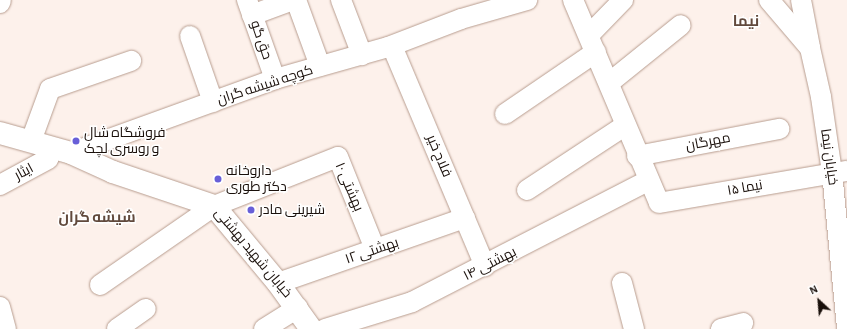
<!DOCTYPE html>
<html>
<head>
<meta charset="utf-8">
<style>
  body { margin:0 }
  #map { position:relative; width:847px; height:329px; overflow:hidden; background:#fdf1eb; font-family:"Alegreya Sans",Cairo,sans-serif }
  div>[style] { position:absolute }
  .roads { filter:drop-shadow(0 0 1px #b89d8f) drop-shadow(0 0 1px #b89d8f) }
  .minor>* { height:20px; margin:-10px; padding:0 10px; transform-origin:10px; border-radius:10px; background:#fff }
  .major>* { height:22px; margin:-11px; padding:0 11px; transform-origin:11px; border-radius:11px; background:#fff }
  .dots>* { width:11px; height:11px; translate:-50% -50%; box-sizing:border-box; border:2px solid #fff; border-radius:50% }
  span { translate:-50% -50%; white-space:nowrap; text-align:center; line-height:1.15; -webkit-text-stroke:3px #fff; paint-order:stroke }
  .street-label { font-size:14px; color:#190f0a }
  .poi-label { font-size:14px; color:#190f0a }
  .left { translate:0 -50%; text-align:left }
  .neighbourhood-label { font-size:15px; color:#61493c; font-weight:700 }
  .north { position:absolute; left:799px; top:281px; width:40px; height:40px; -webkit-text-stroke:3px #fff; paint-order:stroke; rotate:334deg; font-size:11px; font-weight:700; line-height:16px; text-align:center; color:#190f0a }
  .north::after { content:''; display:block; margin:auto; width:14px; height:18px; background:#190f0a; clip-path:polygon(50% 0,100% 100%,50% 72%,0 100%) }
</style>
</head>
<body>
<div id="map">
  <div class="roads">
    <div class="minor">
      <i style="left:247px;top:0;width:84px;rotate:70.5deg"></i>
      <i style="left:296px;top:0;width:70px;rotate:70deg"></i>
      <i style="left:341px;top:0;width:59px;rotate:69.1deg"></i>
      <i style="left:573px;top:0;width:220px;rotate:67deg"></i>
      <i style="left:659px;top:203px;width:191px;rotate:-9.7deg"></i>
      <i style="left:769px;top:0;width:63px;rotate:49.5deg"></i>
      <i style="left:810px;top:48px;width:50px;rotate:77.3deg"></i>
      <i style="left:821px;top:97px;width:76px;rotate:81.7deg"></i>
      <i style="left:832px;top:172px;width:158px;rotate:84.5deg"></i>
      <i style="left:801px;top:0;width:48px;rotate:79.2deg"></i>
      <i style="left:0;top:3px;width:3px;rotate:-72deg"></i>
      <i style="left:252px;top:15px;width:44px;rotate:-20.1deg"></i>
      <i style="left:589px;top:35px;width:49px;rotate:-45.8deg"></i>
      <i style="left:190px;top:36px;width:70px;rotate:70.8deg"></i>
      <i style="left:392px;top:46px;width:239px;rotate:67.1deg"></i>
      <i style="left:609px;top:83px;width:92px;rotate:-38.9deg"></i>
      <i style="left:505px;top:114px;width:110px;rotate:-34.3deg"></i>
      <i style="left:31px;top:141px;width:55px;rotate:-69.9deg"></i>
      <i style="left:50px;top:89px;width:86px;rotate:-19.1deg"></i>
      <i style="left:71px;top:153px;width:217px;rotate:-19.9deg"></i>
      <i style="left:275px;top:79px;width:117px;rotate:-15.8deg"></i>
      <i style="left:388px;top:47px;width:78px;rotate:-21deg"></i>
      <i style="left:461px;top:19px;width:69px;rotate:-16.1deg"></i>
      <i style="left:637px;top:156px;width:145px;rotate:-10.8deg"></i>
      <i style="left:0;top:185px;width:55px;rotate:-28.4deg"></i>
      <i style="left:527px;top:190px;width:118px;rotate:-33.3deg"></i>
      <i style="left:278px;top:283px;width:198px;rotate:-19.2deg"></i>
      <i style="left:622px;top:283px;width:48px;rotate:75.4deg"></i>
      <i style="left:100px;top:285px;width:139px;rotate:-34.7deg"></i>
      <i style="left:214px;top:206px;width:133px;rotate:-21.6deg"></i>
      <i style="left:338px;top:157px;width:99px;rotate:68.1deg"></i>
      <i style="left:0;top:307px;width:23px;rotate:75deg"></i>
      <i style="left:117px;top:329px;width:35px;rotate:-35deg"></i>
      <i style="left:264px;top:329px;width:40px;rotate:-32deg"></i>
      <i style="left:325px;top:329px;width:91px;rotate:-17.2deg"></i>
      <i style="left:412px;top:302px;width:264px;rotate:-27.2deg"></i>
      <i style="left:721px;top:329px;width:23px;rotate:-15deg"></i>
    </div>
    <div class="major">
      <i style="left:0;top:133px;width:74px;rotate:15.7deg"></i>
      <i style="left:71px;top:153px;width:46px;rotate:24.3deg"></i>
      <i style="left:113px;top:172px;width:107px;rotate:18.6deg"></i>
      <i style="left:214px;top:206px;width:100px;rotate:50.3deg"></i>
      <i style="left:278px;top:283px;width:57px;rotate:54.3deg"></i>
    </div>
  </div>
  <div class="dots">
    <i style="left:76px;top:141px;background:#685fd8"></i>
    <i style="left:218px;top:179px;background:#685fd8"></i>
    <i style="left:251px;top:210px;background:#685fd8"></i>
  </div>
  <div class="street-label">
    <span style="left:261px;top:40px;rotate:71deg">حق گو</span>
    <span style="left:265px;top:85px;rotate:-18deg">کوچه شیشه گران</span>
    <span style="left:708px;top:142px;rotate:-11deg">مهرگان</span>
    <span style="left:439px;top:156px;rotate:67deg">فلاح خیر</span>
    <span style="left:829px;top:157px;rotate:82deg">خیابان نیما</span>
    <span style="left:24px;top:172px;rotate:-28deg">ایثار</span>
    <span style="left:349px;top:187px;rotate:67deg">بهشتی ۱۰</span>
    <span style="left:745px;top:188px;rotate:-10deg">نیما ۱۵</span>
    <span style="left:372px;top:251px;rotate:-19deg">بهشتی ۱۲</span>
    <span style="left:253px;top:253px;rotate:50deg">خیابان شهید بهشتی</span>
    <span style="left:490px;top:264px;rotate:-27deg">بهشتی ۱۴</span>
  </div>
  <div class="poi-label">
    <span class="left" style="left:84px;top:141px">فروشگاه شال<br>و روسری لچک</span>
    <span class="left" style="left:226px;top:179px">داروخانه<br>دکتر طوری</span>
    <span class="left" style="left:259px;top:210px">شیرینی مادر</span>
  </div>
  <div class="neighbourhood-label">
    <span style="left:746px;top:22px">نیما</span>
    <span style="left:97px;top:218px">شیشه گران</span>
  </div>
  <div class="north">N</div>
</div>
</body>
</html>
